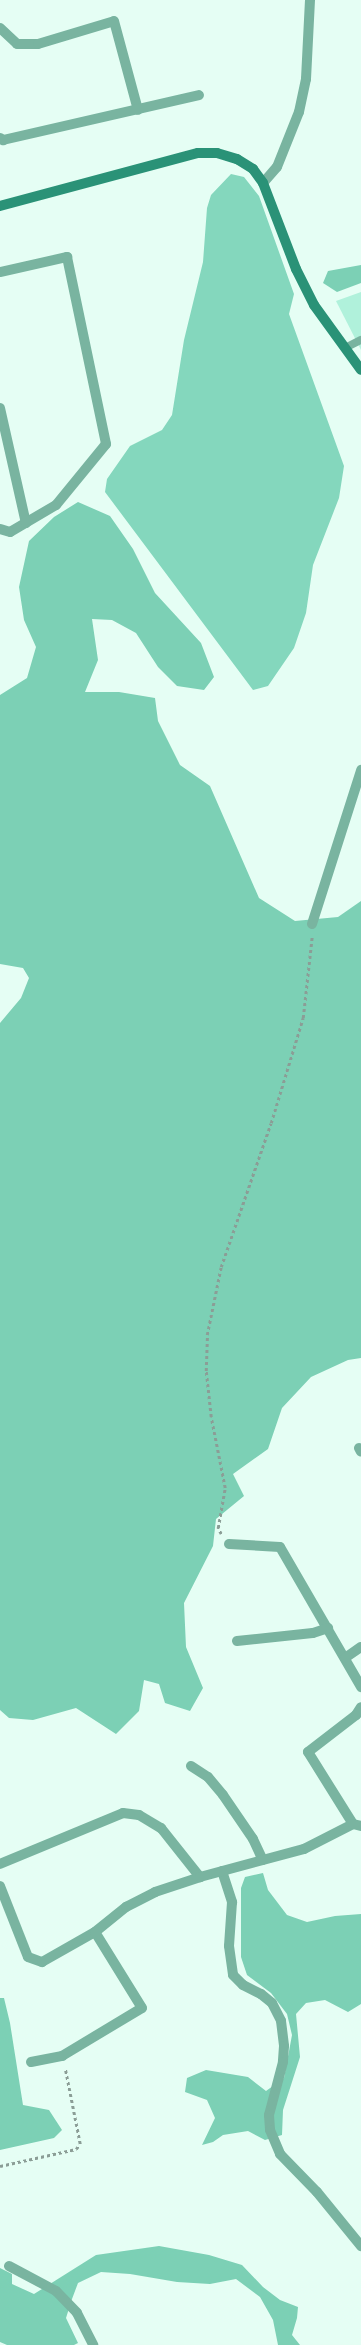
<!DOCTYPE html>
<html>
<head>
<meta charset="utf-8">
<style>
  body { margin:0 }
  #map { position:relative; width:361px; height:2345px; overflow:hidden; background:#e5fef4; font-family:Barlow,sans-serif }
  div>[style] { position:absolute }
  .green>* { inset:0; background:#b0f1db }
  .forest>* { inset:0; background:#7cd0b5 }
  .water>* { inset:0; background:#84d7bd }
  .path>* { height:2.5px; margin-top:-1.25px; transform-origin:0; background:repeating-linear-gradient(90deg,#8b9d96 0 3px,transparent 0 6px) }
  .lane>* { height:8px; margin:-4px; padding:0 4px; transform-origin:4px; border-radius:4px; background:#79b4a0 }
  .street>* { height:10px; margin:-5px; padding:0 5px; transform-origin:5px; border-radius:5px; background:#79b4a0 }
  .secondary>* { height:10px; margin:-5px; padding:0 5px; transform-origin:5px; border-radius:5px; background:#2a9277 }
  span { translate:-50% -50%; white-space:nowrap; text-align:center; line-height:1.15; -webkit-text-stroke:4px #e5fef4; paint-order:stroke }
</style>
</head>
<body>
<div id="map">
  <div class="green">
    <i style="clip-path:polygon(361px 292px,361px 350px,336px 301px)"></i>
  </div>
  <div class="forest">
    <i style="clip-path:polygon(361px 265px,361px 283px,337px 292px,323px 283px,328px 271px)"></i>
    <i style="clip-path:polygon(78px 502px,110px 516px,133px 549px,155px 593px,201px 643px,214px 677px,204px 690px,177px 686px,158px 667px,136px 633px,112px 620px,92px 619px,98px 660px,85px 692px,119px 692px,155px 698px,158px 721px,180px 765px,210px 786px,259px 898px,295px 921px,338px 917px,361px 901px,361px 1358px,348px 1360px,311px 1377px,282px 1408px,268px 1449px,233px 1474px,244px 1496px,216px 1519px,213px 1546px,184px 1603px,186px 1647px,203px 1688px,190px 1711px,165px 1703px,159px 1684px,144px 1680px,139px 1711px,116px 1734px,76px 1708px,33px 1720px,9px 1718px,0 1710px,0 1023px,21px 998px,29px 978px,23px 968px,0 964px,0 695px,27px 678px,36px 647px,24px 620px,19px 587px,29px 541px,54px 517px)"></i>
    <i style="clip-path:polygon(263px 1873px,268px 1890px,287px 1915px,307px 1922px,335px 1916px,361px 1914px,361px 2004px,348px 2012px,325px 2000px,306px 2003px,296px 2014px,300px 2057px,283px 2110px,282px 2135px,265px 2140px,248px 2131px,223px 2135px,213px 2142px,202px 2145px,215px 2118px,207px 2100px,185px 2092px,187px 2078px,206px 2070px,248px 2077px,266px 2091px,284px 2078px,292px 2035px,287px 2014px,271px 1993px,247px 1975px,241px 1957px,241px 1888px,245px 1877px)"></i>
    <i style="clip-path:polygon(0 1998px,4px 1998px,10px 2023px,23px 2105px,49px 2110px,62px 2130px,54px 2138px,0 2150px)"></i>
    <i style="clip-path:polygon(159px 2246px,209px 2255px,242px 2265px,263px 2287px,280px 2300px,298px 2307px,297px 2318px,292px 2335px,300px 2345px,278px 2345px,273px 2320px,260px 2297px,236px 2279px,210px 2284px,177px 2282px,130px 2274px,101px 2272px,78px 2283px,72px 2299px,66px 2318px,78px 2343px,74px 2345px,7px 2345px,0 2342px,0 2268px,12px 2274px,12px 2284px,34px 2294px,96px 2255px)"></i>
  </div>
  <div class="water">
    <i style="clip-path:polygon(231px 174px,244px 177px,259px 196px,294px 294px,289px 314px,344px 466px,339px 498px,313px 565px,306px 613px,294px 648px,268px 686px,253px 690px,105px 492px,107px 479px,130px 446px,162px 430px,172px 415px,184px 340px,203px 262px,207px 208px,211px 195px)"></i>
  </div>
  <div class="path">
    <i style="left:221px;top:1534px;width:7px;rotate:-117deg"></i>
    <i style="left:218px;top:1528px;width:41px;rotate:-80.1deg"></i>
    <i style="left:225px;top:1488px;width:72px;rotate:-101.2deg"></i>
    <i style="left:211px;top:1417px;width:46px;rotate:-96.2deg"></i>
    <i style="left:206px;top:1371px;width:36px;rotate:-88deg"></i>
    <i style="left:207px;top:1335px;width:69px;rotate:-78.4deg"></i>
    <i style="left:221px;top:1267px;width:152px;rotate:-70.9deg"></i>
    <i style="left:271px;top:1123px;width:110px;rotate:-73.1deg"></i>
    <i style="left:303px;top:1018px;width:81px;rotate:-83.7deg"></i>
    <i style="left:0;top:2166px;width:78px;rotate:-12.6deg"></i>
    <i style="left:76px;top:2149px;width:6px;rotate:-51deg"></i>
    <i style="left:80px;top:2144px;width:77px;rotate:-101.2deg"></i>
  </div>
  <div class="lane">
    <i style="left:345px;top:348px;width:18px;rotate:-27deg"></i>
  </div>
  <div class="street">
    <i style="left:0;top:28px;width:23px;rotate:43deg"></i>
    <i style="left:17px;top:44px;width:21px"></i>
    <i style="left:38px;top:44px;width:79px;rotate:-16.8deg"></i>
    <i style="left:114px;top:21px;width:92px;rotate:74.9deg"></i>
    <i style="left:0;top:138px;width:4px;rotate:34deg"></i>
    <i style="left:3px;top:140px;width:201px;rotate:-12.9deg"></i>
    <i style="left:263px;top:183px;width:21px;rotate:-49deg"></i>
    <i style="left:277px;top:167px;width:59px;rotate:-68.2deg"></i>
    <i style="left:299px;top:112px;width:34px;rotate:-78deg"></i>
    <i style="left:306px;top:79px;width:79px;rotate:-87.1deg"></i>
    <i style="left:0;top:272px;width:69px;rotate:-12.6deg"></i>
    <i style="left:67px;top:257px;width:191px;rotate:78.2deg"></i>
    <i style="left:106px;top:444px;width:79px;rotate:129.3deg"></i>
    <i style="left:56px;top:505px;width:53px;rotate:149.6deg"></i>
    <i style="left:10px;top:532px;width:10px;rotate:-163deg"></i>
    <i style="left:0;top:408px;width:118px;rotate:77.3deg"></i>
    <i style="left:312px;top:924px;width:162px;rotate:-72.3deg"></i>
    <i style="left:359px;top:1448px;width:4px;rotate:63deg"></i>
    <i style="left:229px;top:1544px;width:51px;rotate:3.4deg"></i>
    <i style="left:280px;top:1547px;width:162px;rotate:59.9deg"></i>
    <i style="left:237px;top:1641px;width:76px;rotate:-6deg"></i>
    <i style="left:313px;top:1633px;width:16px;rotate:-18deg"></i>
    <i style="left:345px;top:1658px;width:19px;rotate:-35deg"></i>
    <i style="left:191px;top:1766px;width:20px;rotate:33deg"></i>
    <i style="left:208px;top:1777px;width:23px;rotate:50deg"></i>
    <i style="left:223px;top:1795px;width:53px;rotate:55.7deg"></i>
    <i style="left:253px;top:1839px;width:23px;rotate:65deg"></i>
    <i style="left:353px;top:1824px;width:85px;rotate:-122deg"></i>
    <i style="left:308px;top:1752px;width:61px;rotate:-37.6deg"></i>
    <i style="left:356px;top:1715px;width:9px;rotate:-58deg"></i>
    <i style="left:0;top:1864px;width:133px;rotate:-22.5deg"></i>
    <i style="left:123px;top:1813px;width:16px;rotate:7deg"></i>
    <i style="left:139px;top:1815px;width:26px;rotate:31deg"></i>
    <i style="left:161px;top:1828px;width:63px;rotate:51.5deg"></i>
    <i style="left:222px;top:1871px;width:33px;rotate:72deg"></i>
    <i style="left:232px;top:1902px;width:44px;rotate:93.9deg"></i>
    <i style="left:229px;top:1946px;width:29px;rotate:82deg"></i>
    <i style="left:233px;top:1975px;width:14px;rotate:45deg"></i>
    <i style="left:243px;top:1985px;width:20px;rotate:27deg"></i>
    <i style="left:261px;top:1994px;width:14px;rotate:39deg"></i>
    <i style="left:272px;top:2003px;width:20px;rotate:63deg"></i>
    <i style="left:281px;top:2021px;width:25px;rotate:83deg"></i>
    <i style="left:284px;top:2046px;width:16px;rotate:94deg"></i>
    <i style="left:283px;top:2062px;width:55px;rotate:104.8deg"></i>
    <i style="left:269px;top:2115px;width:15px;rotate:86deg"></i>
    <i style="left:270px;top:2130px;width:26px;rotate:67deg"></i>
    <i style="left:280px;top:2154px;width:53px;rotate:45.8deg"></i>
    <i style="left:317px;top:2192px;width:70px;rotate:50.8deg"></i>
    <i style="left:0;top:1886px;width:76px;rotate:68.5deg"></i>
    <i style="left:28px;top:1957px;width:15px;rotate:20deg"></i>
    <i style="left:42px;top:1962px;width:61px;rotate:-29.5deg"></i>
    <i style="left:95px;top:1932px;width:40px;rotate:-39deg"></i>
    <i style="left:126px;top:1907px;width:33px;rotate:-27deg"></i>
    <i style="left:155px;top:1892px;width:47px;rotate:-18.4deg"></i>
    <i style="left:200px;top:1877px;width:108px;rotate:-15.1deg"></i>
    <i style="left:304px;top:1849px;width:55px;rotate:-27deg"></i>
    <i style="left:353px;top:1824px;width:8px;rotate:14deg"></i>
    <i style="left:31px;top:2062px;width:32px;rotate:-11deg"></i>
    <i style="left:62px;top:2056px;width:93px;rotate:-31deg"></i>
    <i style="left:142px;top:2008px;width:89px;rotate:-121.7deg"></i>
    <i style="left:9px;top:2266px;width:53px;rotate:28deg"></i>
    <i style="left:56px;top:2291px;width:30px;rotate:46deg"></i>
    <i style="left:77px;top:2313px;width:36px;rotate:63deg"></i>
  </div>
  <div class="secondary">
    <i style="left:0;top:206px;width:205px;rotate:-15deg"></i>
    <i style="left:198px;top:153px;width:19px"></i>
    <i style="left:217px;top:153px;width:21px;rotate:17deg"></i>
    <i style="left:237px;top:159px;width:19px;rotate:32deg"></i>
    <i style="left:253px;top:169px;width:17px;rotate:54deg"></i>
    <i style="left:263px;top:183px;width:92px;rotate:69deg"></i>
    <i style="left:296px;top:269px;width:40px;rotate:63.4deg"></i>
    <i style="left:314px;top:305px;width:80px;rotate:54.1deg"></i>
  </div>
</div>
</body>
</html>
